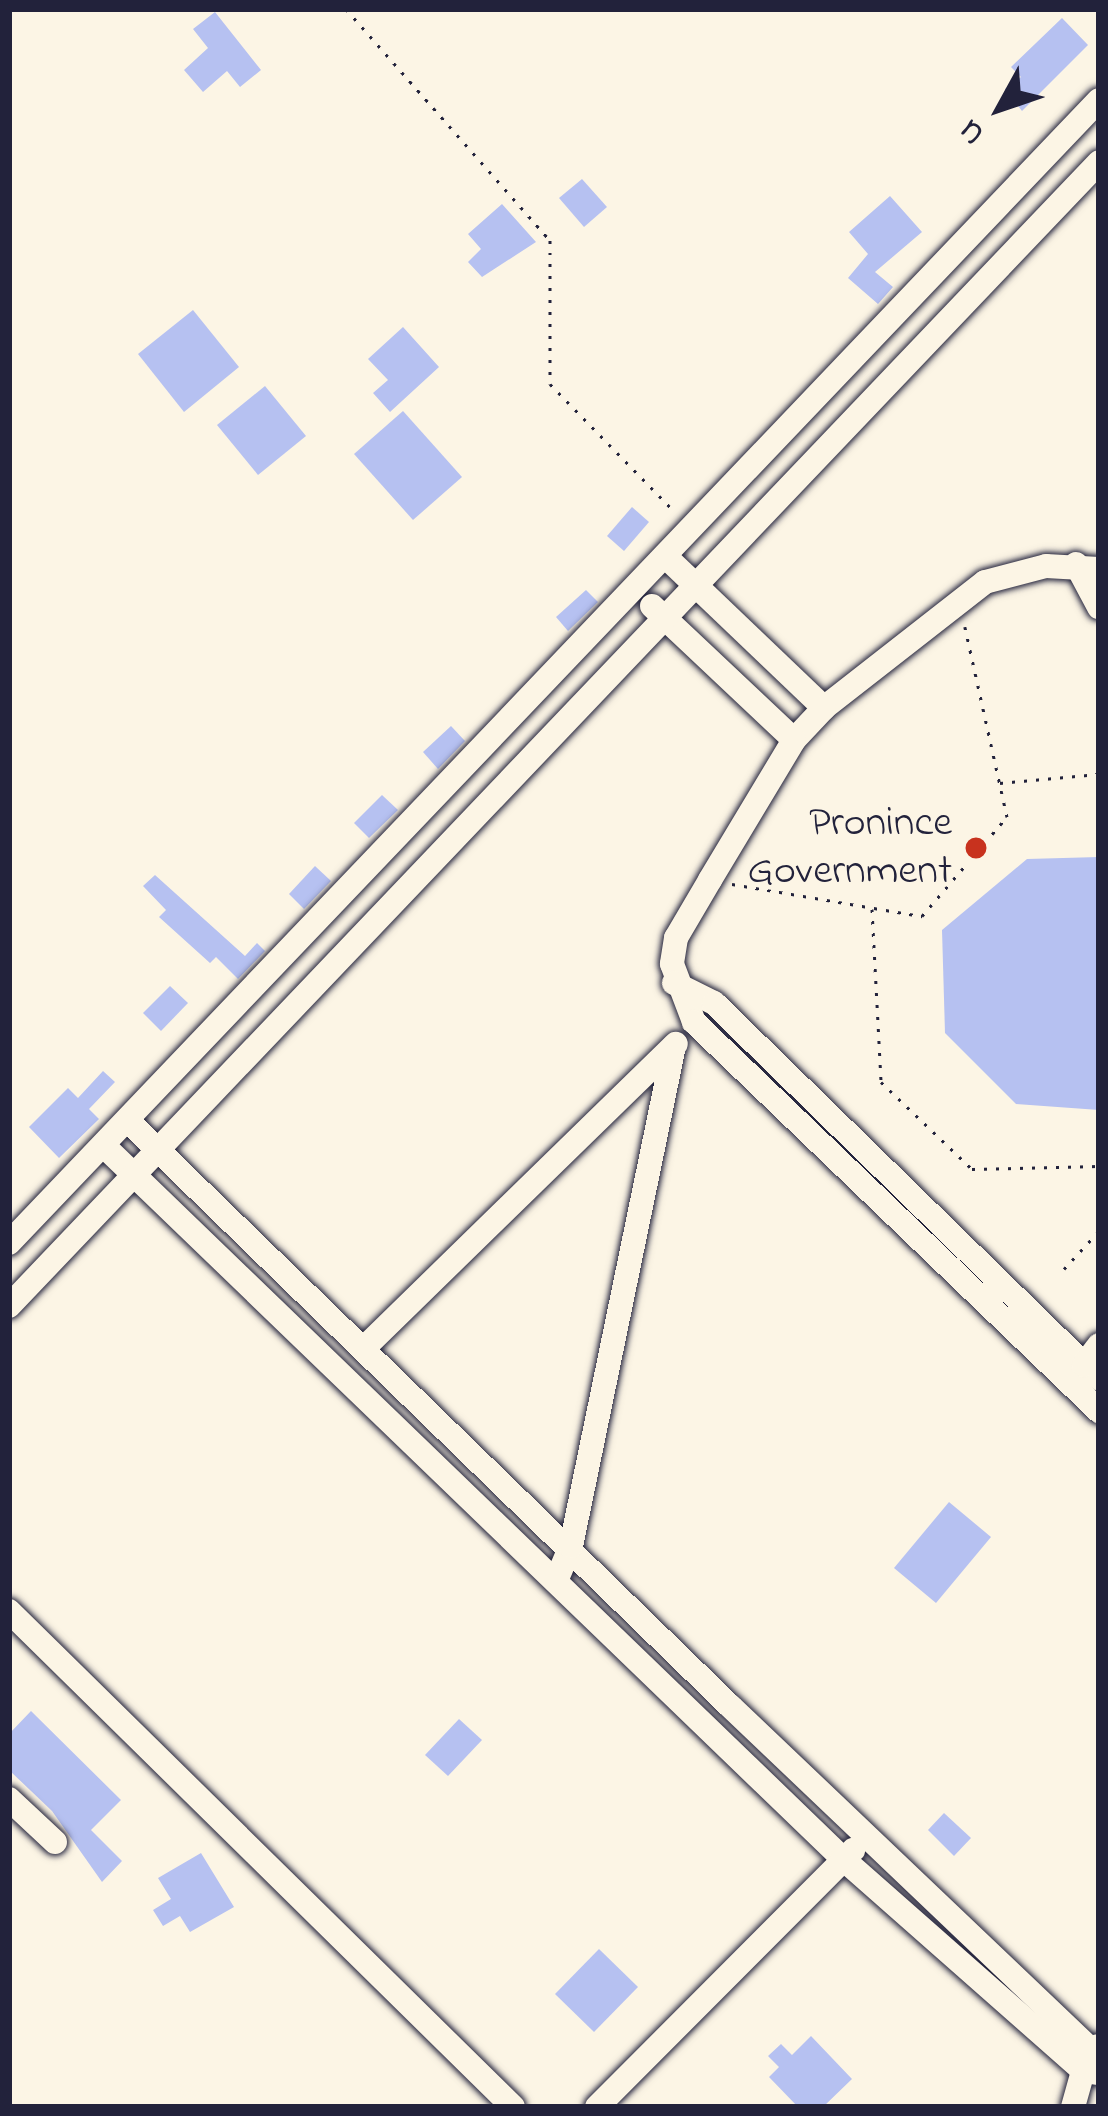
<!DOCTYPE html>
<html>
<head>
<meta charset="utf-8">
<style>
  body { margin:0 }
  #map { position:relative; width:1108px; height:2116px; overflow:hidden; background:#fcf5e5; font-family:"Indie Flower",sans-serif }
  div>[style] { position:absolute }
  .building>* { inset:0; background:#b6c1f1 }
  .path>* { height:3px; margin-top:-1.5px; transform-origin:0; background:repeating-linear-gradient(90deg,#22223b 0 3px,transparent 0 12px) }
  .roads { filter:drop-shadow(0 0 3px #22223b) drop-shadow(0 0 3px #22223b) }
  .minor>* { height:24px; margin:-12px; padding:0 12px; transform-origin:12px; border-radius:12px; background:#fcf5e5 }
  .dots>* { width:33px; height:33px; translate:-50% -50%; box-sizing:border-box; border:6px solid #fcf5e5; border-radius:50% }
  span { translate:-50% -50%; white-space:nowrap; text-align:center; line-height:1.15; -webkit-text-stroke:9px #fcf5e5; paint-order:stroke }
  .poi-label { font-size:42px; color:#22223b }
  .right { translate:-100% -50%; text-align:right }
  .frame { position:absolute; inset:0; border:12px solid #22223b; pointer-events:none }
  .north { position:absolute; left:940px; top:48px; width:120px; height:120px; -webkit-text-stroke:9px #fcf5e5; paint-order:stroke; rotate:230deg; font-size:33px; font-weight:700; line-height:48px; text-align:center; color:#22223b }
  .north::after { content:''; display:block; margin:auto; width:42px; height:54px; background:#22223b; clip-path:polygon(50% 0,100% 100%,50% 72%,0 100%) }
</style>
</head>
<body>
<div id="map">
  <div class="building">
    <i style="clip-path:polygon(215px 12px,261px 70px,240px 87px,227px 71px,203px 92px,184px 70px,208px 48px,193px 29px)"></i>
    <i style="clip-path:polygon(1062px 18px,1088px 45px,1022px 111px,1005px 89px,1021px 77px,1011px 67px)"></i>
    <i style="clip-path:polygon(582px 179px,607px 207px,584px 227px,559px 198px)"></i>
    <i style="clip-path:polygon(890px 196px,922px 232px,875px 272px,893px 287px,878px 304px,848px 278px,868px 254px,849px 232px)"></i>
    <i style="clip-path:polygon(502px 204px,536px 242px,482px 277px,468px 262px,481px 249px,468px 234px)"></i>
    <i style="clip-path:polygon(193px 310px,239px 367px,184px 412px,138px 354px)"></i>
    <i style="clip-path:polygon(403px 327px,439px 367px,390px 412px,373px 393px,388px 380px,368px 359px)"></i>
    <i style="clip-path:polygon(265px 386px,306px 436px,258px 475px,217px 425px)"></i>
    <i style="clip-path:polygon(403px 411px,462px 477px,413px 520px,354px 454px)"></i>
    <i style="clip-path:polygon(632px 507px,649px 522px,624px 551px,607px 536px)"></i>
    <i style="clip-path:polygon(586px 590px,598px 602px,568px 631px,556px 617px)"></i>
    <i style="clip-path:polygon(451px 726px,465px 741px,438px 769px,423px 752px)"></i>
    <i style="clip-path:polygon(382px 795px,398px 810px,369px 838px,354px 823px)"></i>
    <i style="clip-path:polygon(1099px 857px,1099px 1110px,1016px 1104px,945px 1033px,942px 930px,1027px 859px)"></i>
    <i style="clip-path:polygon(315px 866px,331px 881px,304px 909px,289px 894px)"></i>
    <i style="clip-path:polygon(155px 875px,245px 956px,257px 943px,265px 951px,238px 979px,216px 957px,210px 963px,159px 917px,166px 910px,143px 886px)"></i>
    <i style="clip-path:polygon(170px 986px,188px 1003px,161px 1031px,143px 1013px)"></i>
    <i style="clip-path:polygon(103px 1071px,115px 1082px,89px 1109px,99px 1119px,59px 1158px,29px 1127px,68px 1088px,78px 1098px)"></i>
    <i style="clip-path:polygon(949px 1502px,991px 1537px,936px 1603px,894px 1568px)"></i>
    <i style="clip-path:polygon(31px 1711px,121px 1800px,91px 1830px,122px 1861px,102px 1882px,52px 1811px,9px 1770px,9px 1734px)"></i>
    <i style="clip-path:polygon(459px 1719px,482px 1740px,448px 1776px,425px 1755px)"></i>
    <i style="clip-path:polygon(944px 1813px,971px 1838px,954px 1856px,928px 1830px)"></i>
    <i style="clip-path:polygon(201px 1853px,234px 1907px,190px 1932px,180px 1916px,163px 1926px,153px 1910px,171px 1899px,158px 1878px)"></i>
    <i style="clip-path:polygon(599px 1949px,638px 1987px,594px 2032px,555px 1994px)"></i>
    <i style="clip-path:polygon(811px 2036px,852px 2079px,823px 2107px,798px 2107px,769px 2077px,779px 2067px,768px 2056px,781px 2044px,792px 2055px)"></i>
  </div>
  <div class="path">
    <i style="left:346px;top:9px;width:308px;rotate:48.6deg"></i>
    <i style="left:550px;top:240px;width:144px;rotate:90deg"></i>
    <i style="left:550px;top:384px;width:176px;rotate:45.7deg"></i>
    <i style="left:1000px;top:783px;width:99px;rotate:-5.2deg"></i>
    <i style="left:732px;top:884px;width:193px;rotate:9.6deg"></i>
    <i style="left:922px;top:916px;width:130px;rotate:-49.4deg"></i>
    <i style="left:1007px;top:817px;width:195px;rotate:-102.5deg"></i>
    <i style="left:872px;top:909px;width:173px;rotate:87deg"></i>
    <i style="left:881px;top:1082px;width:126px;rotate:43.7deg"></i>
    <i style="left:972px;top:1169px;width:127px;rotate:-1.4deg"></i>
    <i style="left:1064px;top:1269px;width:52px;rotate:-47.4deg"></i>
  </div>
  <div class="roads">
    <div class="minor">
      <i style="left:665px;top:556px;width:220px;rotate:43.7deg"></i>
      <i style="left:1076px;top:564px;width:49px;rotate:61.9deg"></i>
      <i style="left:1099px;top:569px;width:53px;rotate:-176.8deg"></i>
      <i style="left:1046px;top:566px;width:63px;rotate:165.3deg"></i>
      <i style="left:985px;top:582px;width:204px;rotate:142deg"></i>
      <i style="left:824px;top:708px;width:44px;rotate:133.2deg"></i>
      <i style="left:794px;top:740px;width:163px;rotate:121deg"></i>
      <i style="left:710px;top:880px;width:67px;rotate:120.4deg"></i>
      <i style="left:676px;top:938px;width:26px;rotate:99deg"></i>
      <i style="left:672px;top:964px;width:62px;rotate:69.2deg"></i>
      <i style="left:694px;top:1022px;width:562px;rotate:43.85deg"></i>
      <i style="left:652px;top:606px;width:195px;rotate:43.3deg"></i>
      <i style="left:674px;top:983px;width:45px;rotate:26.6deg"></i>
      <i style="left:714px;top:1003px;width:538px;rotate:44.32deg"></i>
      <i style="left:128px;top:1121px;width:839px;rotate:44.18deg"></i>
      <i style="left:730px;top:1706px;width:496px;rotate:43.6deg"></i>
      <i style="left:1089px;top:2048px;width:10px;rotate:-11deg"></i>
      <i style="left:104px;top:1146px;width:1025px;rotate:43.97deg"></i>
      <i style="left:842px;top:1858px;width:322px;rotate:41.4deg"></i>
      <i style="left:1084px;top:2071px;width:15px;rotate:8deg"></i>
      <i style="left:9px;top:1243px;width:1579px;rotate:-46.36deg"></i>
      <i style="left:9px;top:1306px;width:1580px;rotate:-46.38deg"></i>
      <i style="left:363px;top:1349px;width:437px;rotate:-44.3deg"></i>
      <i style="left:1084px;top:1365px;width:25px;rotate:-53deg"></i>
      <i style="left:556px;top:1581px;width:38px;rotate:-67deg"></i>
      <i style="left:571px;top:1546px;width:510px;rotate:-78.36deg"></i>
      <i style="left:9px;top:1611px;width:707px;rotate:44.54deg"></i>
      <i style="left:9px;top:1799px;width:63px;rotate:43.1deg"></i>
      <i style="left:597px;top:2107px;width:363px;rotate:-45.1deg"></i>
      <i style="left:1073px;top:2107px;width:52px;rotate:-74.4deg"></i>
    </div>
  </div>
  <div class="dots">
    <i style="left:976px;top:848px;background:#c8321e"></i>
  </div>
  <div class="poi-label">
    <span class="right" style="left:952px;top:848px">Pronince<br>Government</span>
  </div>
  <div class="frame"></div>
  <div class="north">U</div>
</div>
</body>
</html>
